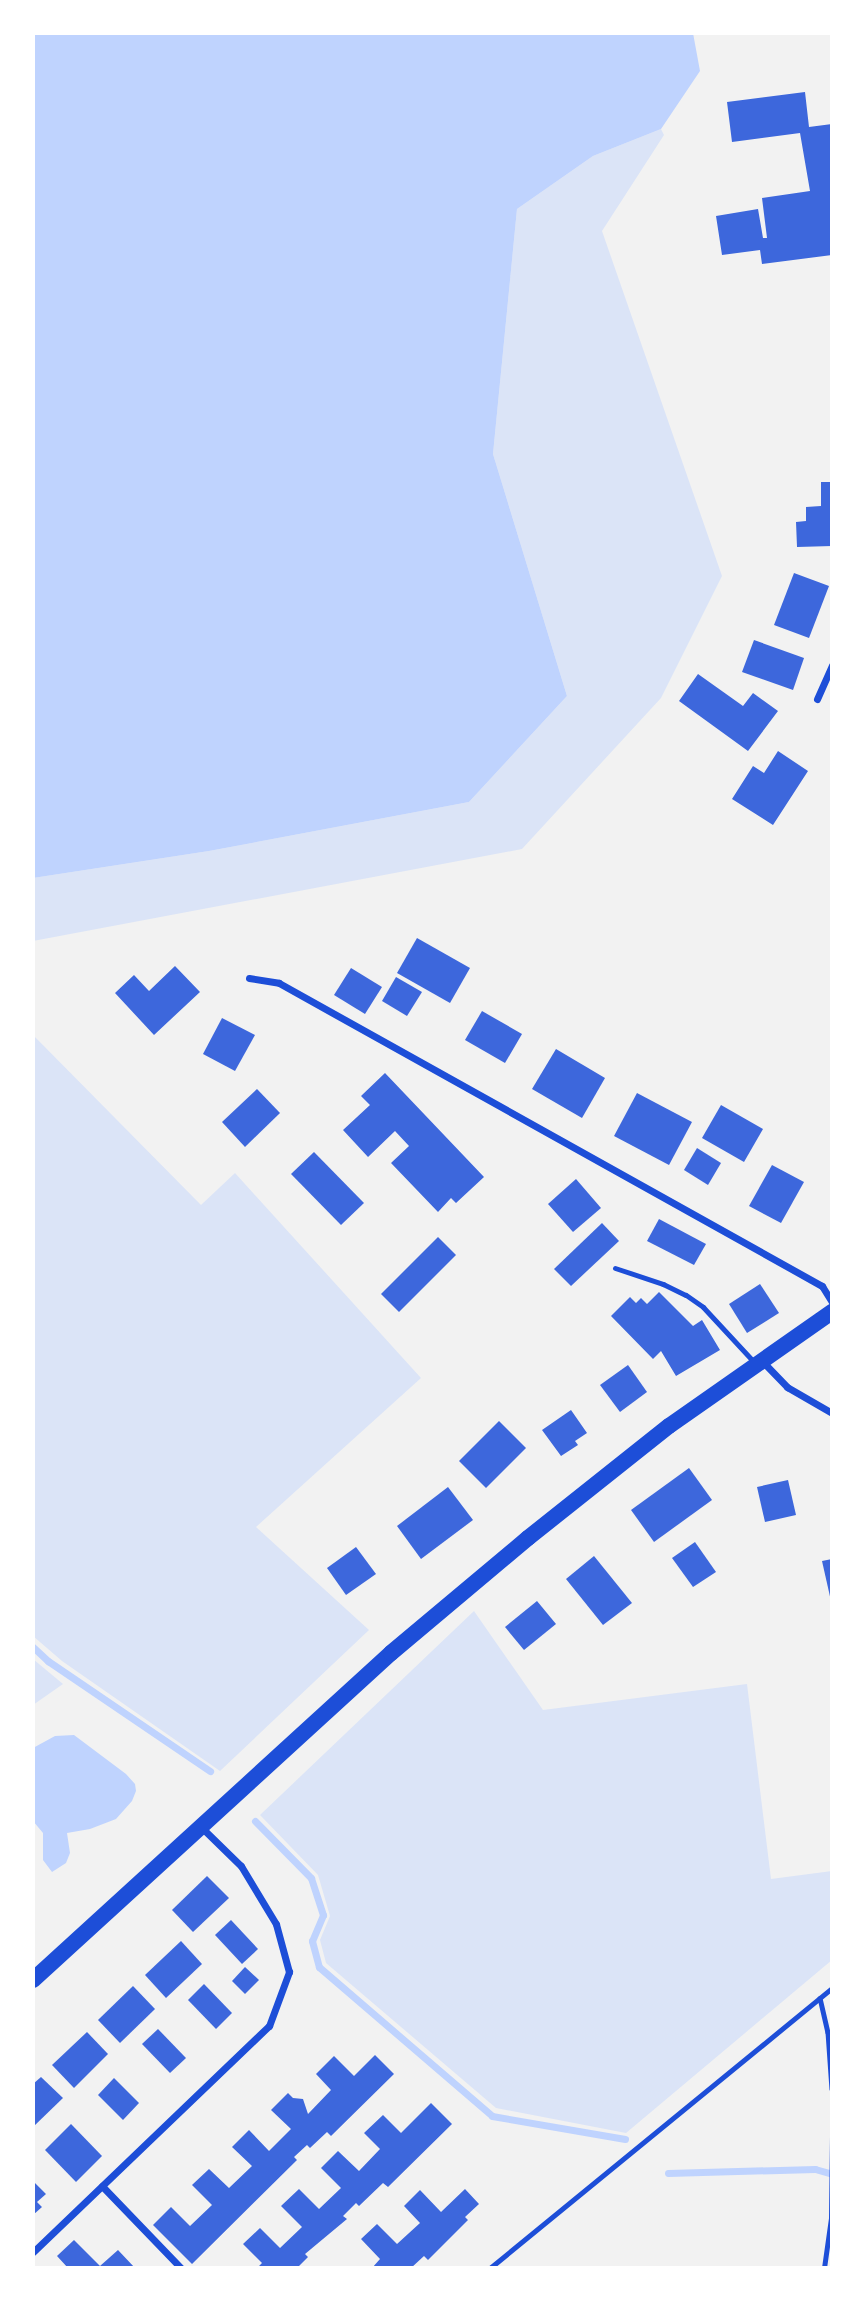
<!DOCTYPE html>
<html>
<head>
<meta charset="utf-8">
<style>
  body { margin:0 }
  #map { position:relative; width:865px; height:2301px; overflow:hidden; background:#f2f2f2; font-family:Bitter,serif }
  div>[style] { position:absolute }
  .green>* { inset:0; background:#dbe4f7 }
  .water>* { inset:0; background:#bfd3fe }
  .stream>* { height:7px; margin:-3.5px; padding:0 3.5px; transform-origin:3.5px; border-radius:3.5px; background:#bfd3fe }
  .building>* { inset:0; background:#3d67dc }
  .path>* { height:4.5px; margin:-2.25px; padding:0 2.25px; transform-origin:2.25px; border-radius:2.25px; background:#1d4ed8 }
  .service>* { height:5px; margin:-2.5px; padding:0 2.5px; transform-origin:2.5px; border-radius:2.5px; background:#1d4ed8 }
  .minor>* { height:7px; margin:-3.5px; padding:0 3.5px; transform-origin:3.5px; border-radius:3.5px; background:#1d4ed8 }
  .primary>* { height:16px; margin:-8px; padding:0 8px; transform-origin:8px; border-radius:8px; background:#1d4ed8 }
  span { translate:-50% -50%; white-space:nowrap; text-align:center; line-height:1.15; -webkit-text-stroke:7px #fff; paint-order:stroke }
  .frame { position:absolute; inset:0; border:35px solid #fff; pointer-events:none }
</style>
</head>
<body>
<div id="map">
  <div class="green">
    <i style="clip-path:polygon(661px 129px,664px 135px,602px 231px,722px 576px,661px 698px,522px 849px,33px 941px,33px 878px,209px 851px,469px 802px,567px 696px,493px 454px,517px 209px,593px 156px)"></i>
    <i style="clip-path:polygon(33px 1035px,201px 1205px,235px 1173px,421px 1378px,256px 1527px,369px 1630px,220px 1771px,62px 1661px,33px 1636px)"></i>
    <i style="clip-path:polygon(474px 1611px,543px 1710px,747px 1684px,771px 1879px,832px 1871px,832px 1960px,626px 2133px,496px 2108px,326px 1963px,320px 1940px,330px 1916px,318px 1875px,260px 1815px)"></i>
    <i style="clip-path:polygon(33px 1659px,63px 1684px,33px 1705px)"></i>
  </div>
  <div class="water">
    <i style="clip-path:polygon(33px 33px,693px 33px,700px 71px,661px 129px,593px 156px,517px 209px,493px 454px,567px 696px,469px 802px,209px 851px,33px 878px)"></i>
    <i style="clip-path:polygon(74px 1735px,126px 1774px,135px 1784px,136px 1791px,132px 1801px,116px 1819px,90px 1829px,67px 1833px,70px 1853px,66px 1863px,52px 1872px,43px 1860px,43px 1833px,33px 1821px,33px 1748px,55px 1736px)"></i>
  </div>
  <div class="stream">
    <i style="left:33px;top:1647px;width:21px;rotate:43deg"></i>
    <i style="left:48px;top:1661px;width:196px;rotate:34.2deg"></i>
    <i style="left:255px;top:1821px;width:80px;rotate:45.5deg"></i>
    <i style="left:311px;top:1878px;width:39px;rotate:72deg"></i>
    <i style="left:323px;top:1915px;width:28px;rotate:113deg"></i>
    <i style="left:312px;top:1941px;width:27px;rotate:75deg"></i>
    <i style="left:319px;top:1967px;width:228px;rotate:40.7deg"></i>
    <i style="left:492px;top:2116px;width:135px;rotate:9.8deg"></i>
    <i style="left:668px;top:2173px;width:147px;rotate:-1.6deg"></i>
    <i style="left:815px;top:2169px;width:18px;rotate:16deg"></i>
  </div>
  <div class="building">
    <i style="clip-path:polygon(805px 92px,809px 127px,832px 124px,832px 255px,762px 264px,760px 250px,722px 255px,716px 216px,758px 209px,763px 238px,767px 238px,762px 198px,810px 191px,800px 133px,732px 142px,727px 102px)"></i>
    <i style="clip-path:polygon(821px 482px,832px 482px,832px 546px,797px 547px,796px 522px,806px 521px,806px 507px,821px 506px)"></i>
    <i style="clip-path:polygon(794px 573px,829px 586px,809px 638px,774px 625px)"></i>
    <i style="clip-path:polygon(754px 640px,804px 658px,793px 690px,742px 672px)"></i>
    <i style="clip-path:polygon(698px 674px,743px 706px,753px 693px,778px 711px,748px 751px,679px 701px)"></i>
    <i style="clip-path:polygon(778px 751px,808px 771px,773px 825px,732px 799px,753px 766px,764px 773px)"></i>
    <i style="clip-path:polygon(417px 938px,470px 968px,450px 1003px,397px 973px)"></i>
    <i style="clip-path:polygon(175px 966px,200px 992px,154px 1035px,115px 993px,134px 975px,149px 991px)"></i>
    <i style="clip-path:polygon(351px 968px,382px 987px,365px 1014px,334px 995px)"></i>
    <i style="clip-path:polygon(396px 977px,422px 992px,407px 1016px,382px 1001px)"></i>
    <i style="clip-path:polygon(482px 1011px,522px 1034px,505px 1063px,465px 1040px)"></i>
    <i style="clip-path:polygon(222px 1018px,255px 1035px,235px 1071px,203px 1054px)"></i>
    <i style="clip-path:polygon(556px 1049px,605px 1078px,582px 1118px,532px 1089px)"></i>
    <i style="clip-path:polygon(385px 1073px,484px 1177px,456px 1203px,451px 1198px,438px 1212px,391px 1163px,409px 1146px,395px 1131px,368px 1157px,343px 1130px,370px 1105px,361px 1096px)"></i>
    <i style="clip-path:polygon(257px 1089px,280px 1113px,245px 1147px,222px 1122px)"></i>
    <i style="clip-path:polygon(637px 1093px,692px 1122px,669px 1165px,614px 1136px)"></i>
    <i style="clip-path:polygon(721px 1105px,763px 1129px,744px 1162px,702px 1138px)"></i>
    <i style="clip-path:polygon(697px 1148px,721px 1163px,708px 1185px,684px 1170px)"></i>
    <i style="clip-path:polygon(314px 1152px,364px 1203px,341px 1225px,291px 1174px)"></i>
    <i style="clip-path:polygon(772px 1165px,804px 1182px,781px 1223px,749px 1206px)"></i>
    <i style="clip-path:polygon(576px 1179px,601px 1208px,573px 1232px,548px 1204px)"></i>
    <i style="clip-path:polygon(659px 1219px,706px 1244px,694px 1265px,647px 1241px)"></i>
    <i style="clip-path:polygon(602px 1223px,619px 1241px,571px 1286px,554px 1269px)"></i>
    <i style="clip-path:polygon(438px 1237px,456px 1255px,399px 1312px,381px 1294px)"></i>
    <i style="clip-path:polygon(760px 1284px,779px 1313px,747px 1333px,729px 1304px)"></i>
    <i style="clip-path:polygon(659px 1292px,693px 1326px,702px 1320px,720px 1350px,676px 1376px,661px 1351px,653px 1359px,611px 1316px,630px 1297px,636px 1303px,641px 1298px,647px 1304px)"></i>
    <i style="clip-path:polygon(628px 1365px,647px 1392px,620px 1412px,600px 1385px)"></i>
    <i style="clip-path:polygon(571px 1410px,587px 1433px,575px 1441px,578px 1445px,561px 1456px,542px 1430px)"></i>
    <i style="clip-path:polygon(499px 1421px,526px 1448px,486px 1488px,459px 1461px)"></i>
    <i style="clip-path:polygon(689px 1468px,712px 1500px,654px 1542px,631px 1510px)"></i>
    <i style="clip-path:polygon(788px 1480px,796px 1515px,765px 1522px,757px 1487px)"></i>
    <i style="clip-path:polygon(448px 1487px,473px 1520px,421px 1559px,397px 1526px)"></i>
    <i style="clip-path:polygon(695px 1542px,716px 1572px,693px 1587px,672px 1558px)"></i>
    <i style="clip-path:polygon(356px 1547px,376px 1574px,346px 1595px,327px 1568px)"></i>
    <i style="clip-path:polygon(594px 1556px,632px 1603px,603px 1625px,566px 1579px)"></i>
    <i style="clip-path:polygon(832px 1559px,832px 1601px,831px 1601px,822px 1561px)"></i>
    <i style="clip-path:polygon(537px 1601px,556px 1624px,524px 1650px,505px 1627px)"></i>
    <i style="clip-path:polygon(207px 1876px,229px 1898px,193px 1932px,172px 1910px)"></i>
    <i style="clip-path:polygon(231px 1920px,258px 1949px,242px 1964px,215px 1935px)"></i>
    <i style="clip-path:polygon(181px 1941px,202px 1964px,166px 1998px,145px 1975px)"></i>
    <i style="clip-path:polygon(245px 1967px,259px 1980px,245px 1994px,232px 1981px)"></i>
    <i style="clip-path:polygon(204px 1984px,232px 2013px,216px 2029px,188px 2000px)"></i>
    <i style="clip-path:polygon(133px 1986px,155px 2009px,120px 2043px,98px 2020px)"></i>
    <i style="clip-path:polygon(158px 2029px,186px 2058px,170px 2073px,142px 2044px)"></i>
    <i style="clip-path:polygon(87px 2032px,108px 2054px,74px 2088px,52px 2065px)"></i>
    <i style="clip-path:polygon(375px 2055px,394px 2074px,331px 2136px,327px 2132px,310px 2148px,307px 2145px,294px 2157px,297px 2160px,192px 2264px,153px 2225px,171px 2207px,190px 2226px,212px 2205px,192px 2185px,209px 2169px,229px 2188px,252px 2166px,232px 2147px,249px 2130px,269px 2151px,291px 2129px,271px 2110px,288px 2093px,293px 2098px,303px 2099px,308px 2114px,331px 2090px,316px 2074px,334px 2056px,354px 2076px)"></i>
    <i style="clip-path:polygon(41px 2077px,63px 2098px,33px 2127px,33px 2084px)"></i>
    <i style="clip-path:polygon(114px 2078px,139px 2103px,123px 2120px,98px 2095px)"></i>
    <i style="clip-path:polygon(431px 2103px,452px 2124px,388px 2187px,383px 2183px,359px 2206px,356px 2203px,343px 2216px,347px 2219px,305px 2254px,308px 2257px,297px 2268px,257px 2268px,262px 2263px,243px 2244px,260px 2228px,280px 2248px,302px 2227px,281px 2206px,299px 2189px,319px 2209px,341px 2188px,321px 2168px,338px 2151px,359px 2171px,380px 2149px,364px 2133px,383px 2115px,401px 2133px)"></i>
    <i style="clip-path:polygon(71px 2124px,102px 2156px,76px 2182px,45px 2150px)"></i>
    <i style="clip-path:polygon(33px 2181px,46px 2194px,37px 2202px,42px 2207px,33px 2215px)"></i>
    <i style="clip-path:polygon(465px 2189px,479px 2204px,465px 2217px,468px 2220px,428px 2260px,424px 2256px,411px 2268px,372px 2268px,380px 2259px,361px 2239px,377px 2224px,397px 2244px,420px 2223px,404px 2206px,420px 2190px,441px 2212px)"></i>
    <i style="clip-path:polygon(74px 2240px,100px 2266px,118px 2250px,135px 2268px,68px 2268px,57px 2256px)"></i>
  </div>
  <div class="path">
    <i style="left:820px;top:1998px;width:35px;rotate:77deg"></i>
    <i style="left:828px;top:2032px;width:57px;rotate:86deg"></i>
    <i style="left:490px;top:2268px;width:442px;rotate:-39.3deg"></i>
    <i style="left:824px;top:2268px;width:50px;rotate:-82deg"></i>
    <i style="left:831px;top:2218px;width:80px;rotate:-89.3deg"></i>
  </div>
  <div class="service">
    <i style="left:615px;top:1268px;width:51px;rotate:18.4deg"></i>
    <i style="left:663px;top:1284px;width:25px;rotate:26deg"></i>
    <i style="left:686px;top:1295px;width:21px;rotate:35deg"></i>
    <i style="left:703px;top:1307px;width:75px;rotate:47.2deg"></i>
  </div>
  <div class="minor">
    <i style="left:817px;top:699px;width:37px;rotate:-66deg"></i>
    <i style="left:249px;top:978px;width:30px;rotate:9deg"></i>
    <i style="left:279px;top:983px;width:622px;rotate:29.16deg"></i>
    <i style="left:822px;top:1286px;width:19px;rotate:58deg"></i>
    <i style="left:763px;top:1362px;width:35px;rotate:46deg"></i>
    <i style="left:787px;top:1387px;width:52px;rotate:30deg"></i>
    <i style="left:102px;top:2186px;width:114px;rotate:46.1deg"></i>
    <i style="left:33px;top:2252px;width:327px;rotate:-43.8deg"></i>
    <i style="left:269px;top:2026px;width:58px;rotate:-69.7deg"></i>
    <i style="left:289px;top:1972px;width:50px;rotate:-105.2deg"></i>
    <i style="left:276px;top:1924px;width:68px;rotate:-121.1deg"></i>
    <i style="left:241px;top:1866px;width:54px;rotate:-135.7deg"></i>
  </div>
  <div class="primary">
    <i style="left:33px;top:1980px;width:485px;rotate:-42.4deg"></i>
    <i style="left:391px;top:1653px;width:179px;rotate:-40deg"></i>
    <i style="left:528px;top:1538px;width:180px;rotate:-38.5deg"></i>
    <i style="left:669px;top:1426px;width:199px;rotate:-35deg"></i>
  </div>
  <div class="frame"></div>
</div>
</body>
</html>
